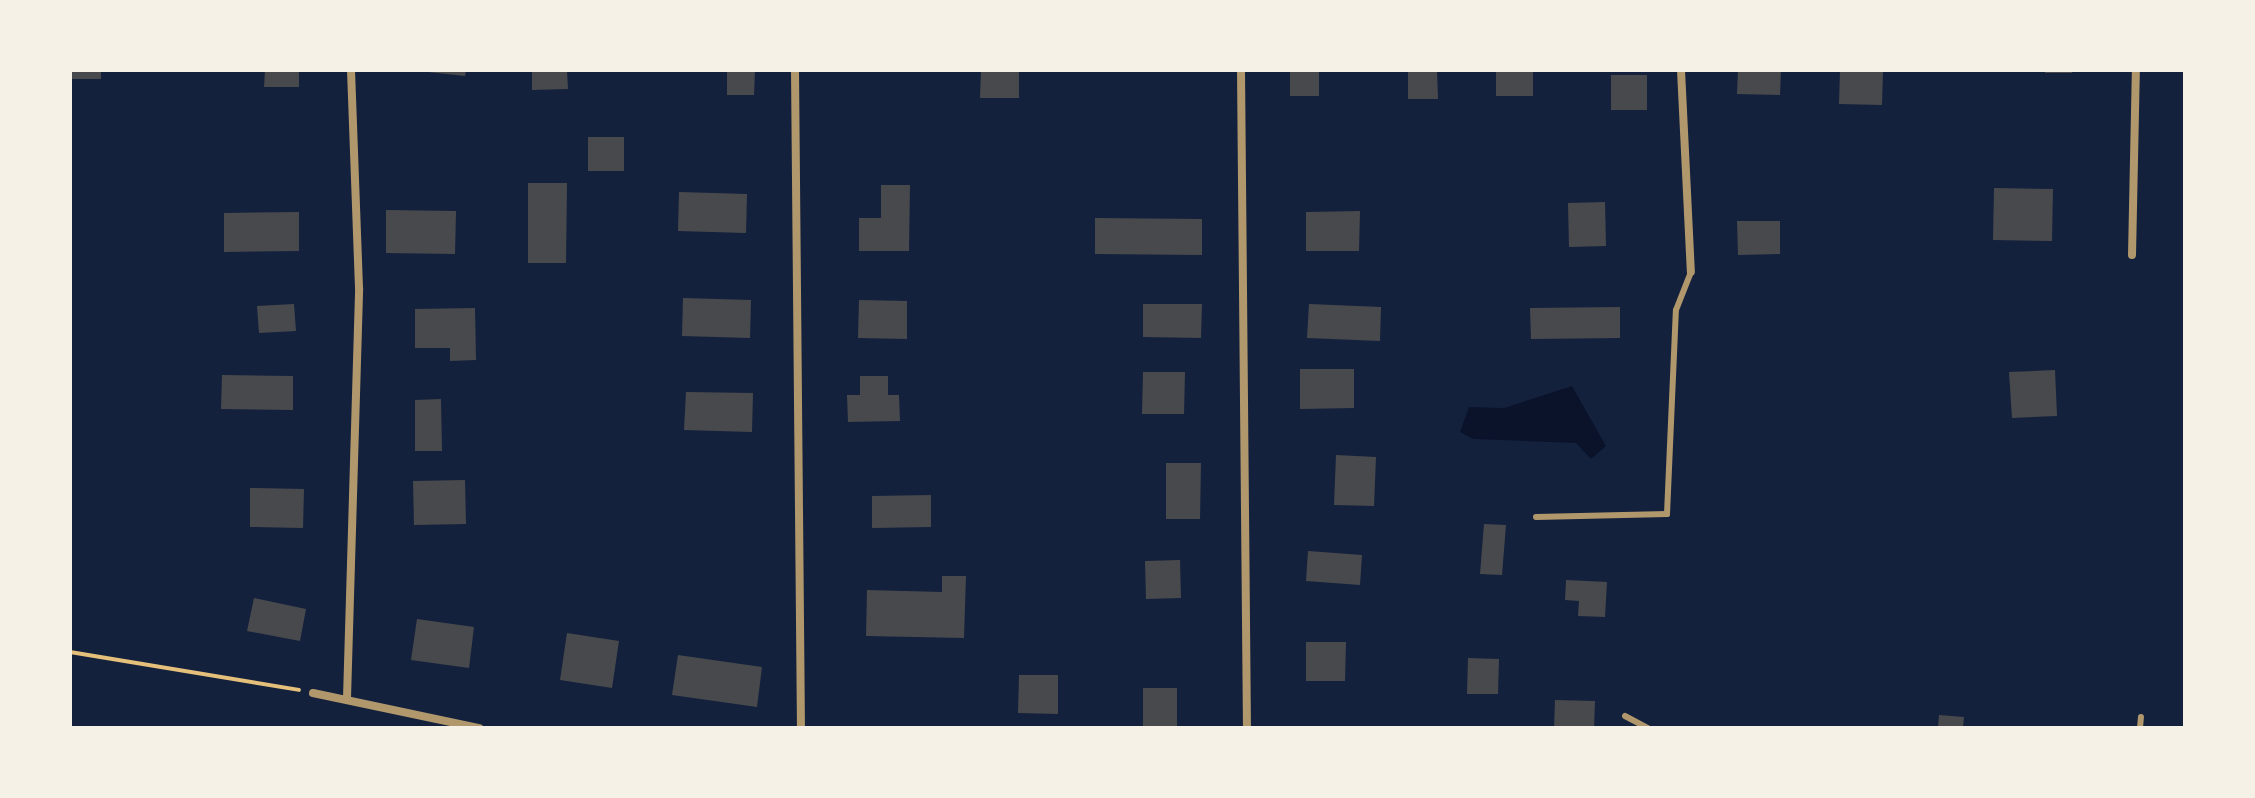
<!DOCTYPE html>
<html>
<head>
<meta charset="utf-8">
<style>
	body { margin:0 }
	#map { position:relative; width:2255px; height:798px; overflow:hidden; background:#14213d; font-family:Ubuntu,sans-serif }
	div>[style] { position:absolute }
	.water>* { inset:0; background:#0b132b }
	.building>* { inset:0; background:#48494c }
	.path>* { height:4px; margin:-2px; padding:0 2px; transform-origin:2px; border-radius:2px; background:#e5c07b }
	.service>* { height:6px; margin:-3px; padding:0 3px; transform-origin:3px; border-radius:3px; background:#b1986c }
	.minor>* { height:8px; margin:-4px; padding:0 4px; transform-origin:4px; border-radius:4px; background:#b1986c }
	span { translate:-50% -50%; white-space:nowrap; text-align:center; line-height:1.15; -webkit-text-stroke:8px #f6f1e7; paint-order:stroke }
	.frame { position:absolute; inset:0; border:72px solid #f6f1e7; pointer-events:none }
</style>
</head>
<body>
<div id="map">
	<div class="water">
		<i style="clip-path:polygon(1572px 386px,1606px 446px,1591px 459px,1576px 443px,1473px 439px,1460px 432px,1469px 407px,1504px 408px)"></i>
	</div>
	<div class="building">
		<i style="clip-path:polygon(70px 70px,101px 70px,101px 79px,70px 79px)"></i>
		<i style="clip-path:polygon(265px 70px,299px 70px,299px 87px,264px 87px)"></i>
		<i style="clip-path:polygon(409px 70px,466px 70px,465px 76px)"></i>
		<i style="clip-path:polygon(532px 70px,567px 70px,568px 89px,532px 90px)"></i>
		<i style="clip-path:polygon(727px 70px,755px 70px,754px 95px,727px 95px)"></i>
		<i style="clip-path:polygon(981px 70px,1019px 70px,1019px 98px,980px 98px)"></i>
		<i style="clip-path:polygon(1290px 70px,1319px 70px,1319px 96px,1290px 96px)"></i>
		<i style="clip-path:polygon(1408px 70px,1437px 70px,1438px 99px,1408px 99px)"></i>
		<i style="clip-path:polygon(1496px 70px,1533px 70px,1533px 96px,1496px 96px)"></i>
		<i style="clip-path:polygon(1738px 70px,1781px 70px,1780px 95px,1737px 94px)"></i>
		<i style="clip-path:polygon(1840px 70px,1883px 70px,1882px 105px,1839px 104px)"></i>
		<i style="clip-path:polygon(2045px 70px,2072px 70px,2072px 73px,2045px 73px)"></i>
		<i style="clip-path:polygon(1611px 75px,1647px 75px,1647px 110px,1611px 110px)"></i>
		<i style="clip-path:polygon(588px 137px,624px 137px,624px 171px,588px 171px)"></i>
		<i style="clip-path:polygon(528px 183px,567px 183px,566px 263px,528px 263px)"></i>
		<i style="clip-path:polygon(881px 185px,910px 185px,909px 251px,859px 251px,859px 218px,881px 218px)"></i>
		<i style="clip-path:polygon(1994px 188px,2053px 189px,2052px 241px,1993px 240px)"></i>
		<i style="clip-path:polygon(679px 192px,747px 194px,746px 233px,678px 231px)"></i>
		<i style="clip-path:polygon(1605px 202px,1606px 246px,1569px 247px,1568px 203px)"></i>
		<i style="clip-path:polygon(386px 210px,456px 211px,455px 254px,386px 253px)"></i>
		<i style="clip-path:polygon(1360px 211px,1359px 251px,1306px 251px,1306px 212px)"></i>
		<i style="clip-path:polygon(299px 212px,299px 251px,224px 252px,224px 213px)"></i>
		<i style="clip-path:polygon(1095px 218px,1202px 219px,1202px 255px,1095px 254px)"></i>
		<i style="clip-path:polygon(1737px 221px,1780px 221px,1780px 254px,1738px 255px)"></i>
		<i style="clip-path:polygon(683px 298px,751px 300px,750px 338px,682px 336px)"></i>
		<i style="clip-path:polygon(859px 300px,907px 301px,907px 339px,858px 338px)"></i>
		<i style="clip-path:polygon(294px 304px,296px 331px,259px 333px,257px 306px)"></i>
		<i style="clip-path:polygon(1143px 304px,1202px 304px,1201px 338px,1143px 337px)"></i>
		<i style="clip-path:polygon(1309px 304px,1381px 307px,1380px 341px,1307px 338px)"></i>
		<i style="clip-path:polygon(1620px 307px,1620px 338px,1531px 339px,1530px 308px)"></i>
		<i style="clip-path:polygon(475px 308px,476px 360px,450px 361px,450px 348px,415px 348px,415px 309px)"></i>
		<i style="clip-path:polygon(1300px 369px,1354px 369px,1354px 408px,1300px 409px)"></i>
		<i style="clip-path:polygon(2055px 370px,2057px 416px,2012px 418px,2009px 372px)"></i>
		<i style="clip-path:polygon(1143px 372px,1185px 372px,1184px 414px,1142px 414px)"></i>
		<i style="clip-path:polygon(222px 375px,293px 376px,293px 410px,221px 409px)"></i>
		<i style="clip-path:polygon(860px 376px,888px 376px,888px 395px,899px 395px,900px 421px,848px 422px,847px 395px,860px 395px)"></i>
		<i style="clip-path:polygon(686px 392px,753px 393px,752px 432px,684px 430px)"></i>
		<i style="clip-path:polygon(441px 399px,442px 451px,415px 451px,415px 400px)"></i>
		<i style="clip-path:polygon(1336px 455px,1376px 457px,1374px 506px,1334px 505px)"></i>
		<i style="clip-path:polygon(1166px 463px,1201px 463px,1200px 519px,1166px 519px)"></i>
		<i style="clip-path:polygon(465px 480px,466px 524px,414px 525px,413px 481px)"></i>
		<i style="clip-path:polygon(250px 488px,304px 489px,303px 528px,250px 527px)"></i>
		<i style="clip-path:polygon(931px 495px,931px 527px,872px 528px,872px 496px)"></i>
		<i style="clip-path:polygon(1484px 524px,1506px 525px,1502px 575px,1480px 574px)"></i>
		<i style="clip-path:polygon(1308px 551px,1362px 555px,1360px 585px,1306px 581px)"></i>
		<i style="clip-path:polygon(1180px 560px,1181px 598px,1146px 599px,1145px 561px)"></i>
		<i style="clip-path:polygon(942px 576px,966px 576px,964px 638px,866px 636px,867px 590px,942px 592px)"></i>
		<i style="clip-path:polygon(1566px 580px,1607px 582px,1605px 617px,1578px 616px,1579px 601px,1565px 600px)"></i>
		<i style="clip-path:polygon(254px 598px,306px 609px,300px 641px,247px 631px)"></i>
		<i style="clip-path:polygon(417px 619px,474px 627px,469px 668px,411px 660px)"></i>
		<i style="clip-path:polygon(567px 633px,619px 641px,612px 688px,560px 680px)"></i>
		<i style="clip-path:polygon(1306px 642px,1346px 642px,1345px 681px,1306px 681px)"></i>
		<i style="clip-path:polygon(678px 655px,762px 667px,757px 707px,672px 695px)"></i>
		<i style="clip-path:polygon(1468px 658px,1499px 659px,1498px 694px,1467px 694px)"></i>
		<i style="clip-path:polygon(1019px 675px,1058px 675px,1058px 714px,1018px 713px)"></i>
		<i style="clip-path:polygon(1143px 688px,1177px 688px,1177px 728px,1143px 728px)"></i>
		<i style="clip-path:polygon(1555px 700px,1595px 701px,1594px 728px,1554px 728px)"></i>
		<i style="clip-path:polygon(1939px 715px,1964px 717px,1963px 728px,1938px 728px)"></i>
	</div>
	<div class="path">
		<i style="left:70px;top:652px;width:232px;rotate:9.4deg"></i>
	</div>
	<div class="service">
		<i style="left:1536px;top:517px;width:131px;rotate:-1.3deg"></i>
		<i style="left:1667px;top:514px;width:204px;rotate:-87.5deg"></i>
		<i style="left:1676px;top:310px;width:41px;rotate:-68.5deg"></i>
		<i style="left:1625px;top:716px;width:26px;rotate:28deg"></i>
		<i style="left:2140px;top:728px;width:11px;rotate:-85deg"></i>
	</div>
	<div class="minor">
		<i style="left:795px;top:70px;width:658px;rotate:89.48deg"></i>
		<i style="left:1241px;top:70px;width:658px;rotate:89.48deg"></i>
		<i style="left:1681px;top:70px;width:202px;rotate:87.2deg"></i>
		<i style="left:2132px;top:255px;width:185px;rotate:-88.8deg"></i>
		<i style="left:313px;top:693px;width:170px;rotate:11.9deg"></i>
		<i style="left:347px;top:698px;width:410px;rotate:-88.3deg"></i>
		<i style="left:359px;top:288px;width:218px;rotate:-92.1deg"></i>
	</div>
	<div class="frame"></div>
</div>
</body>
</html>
